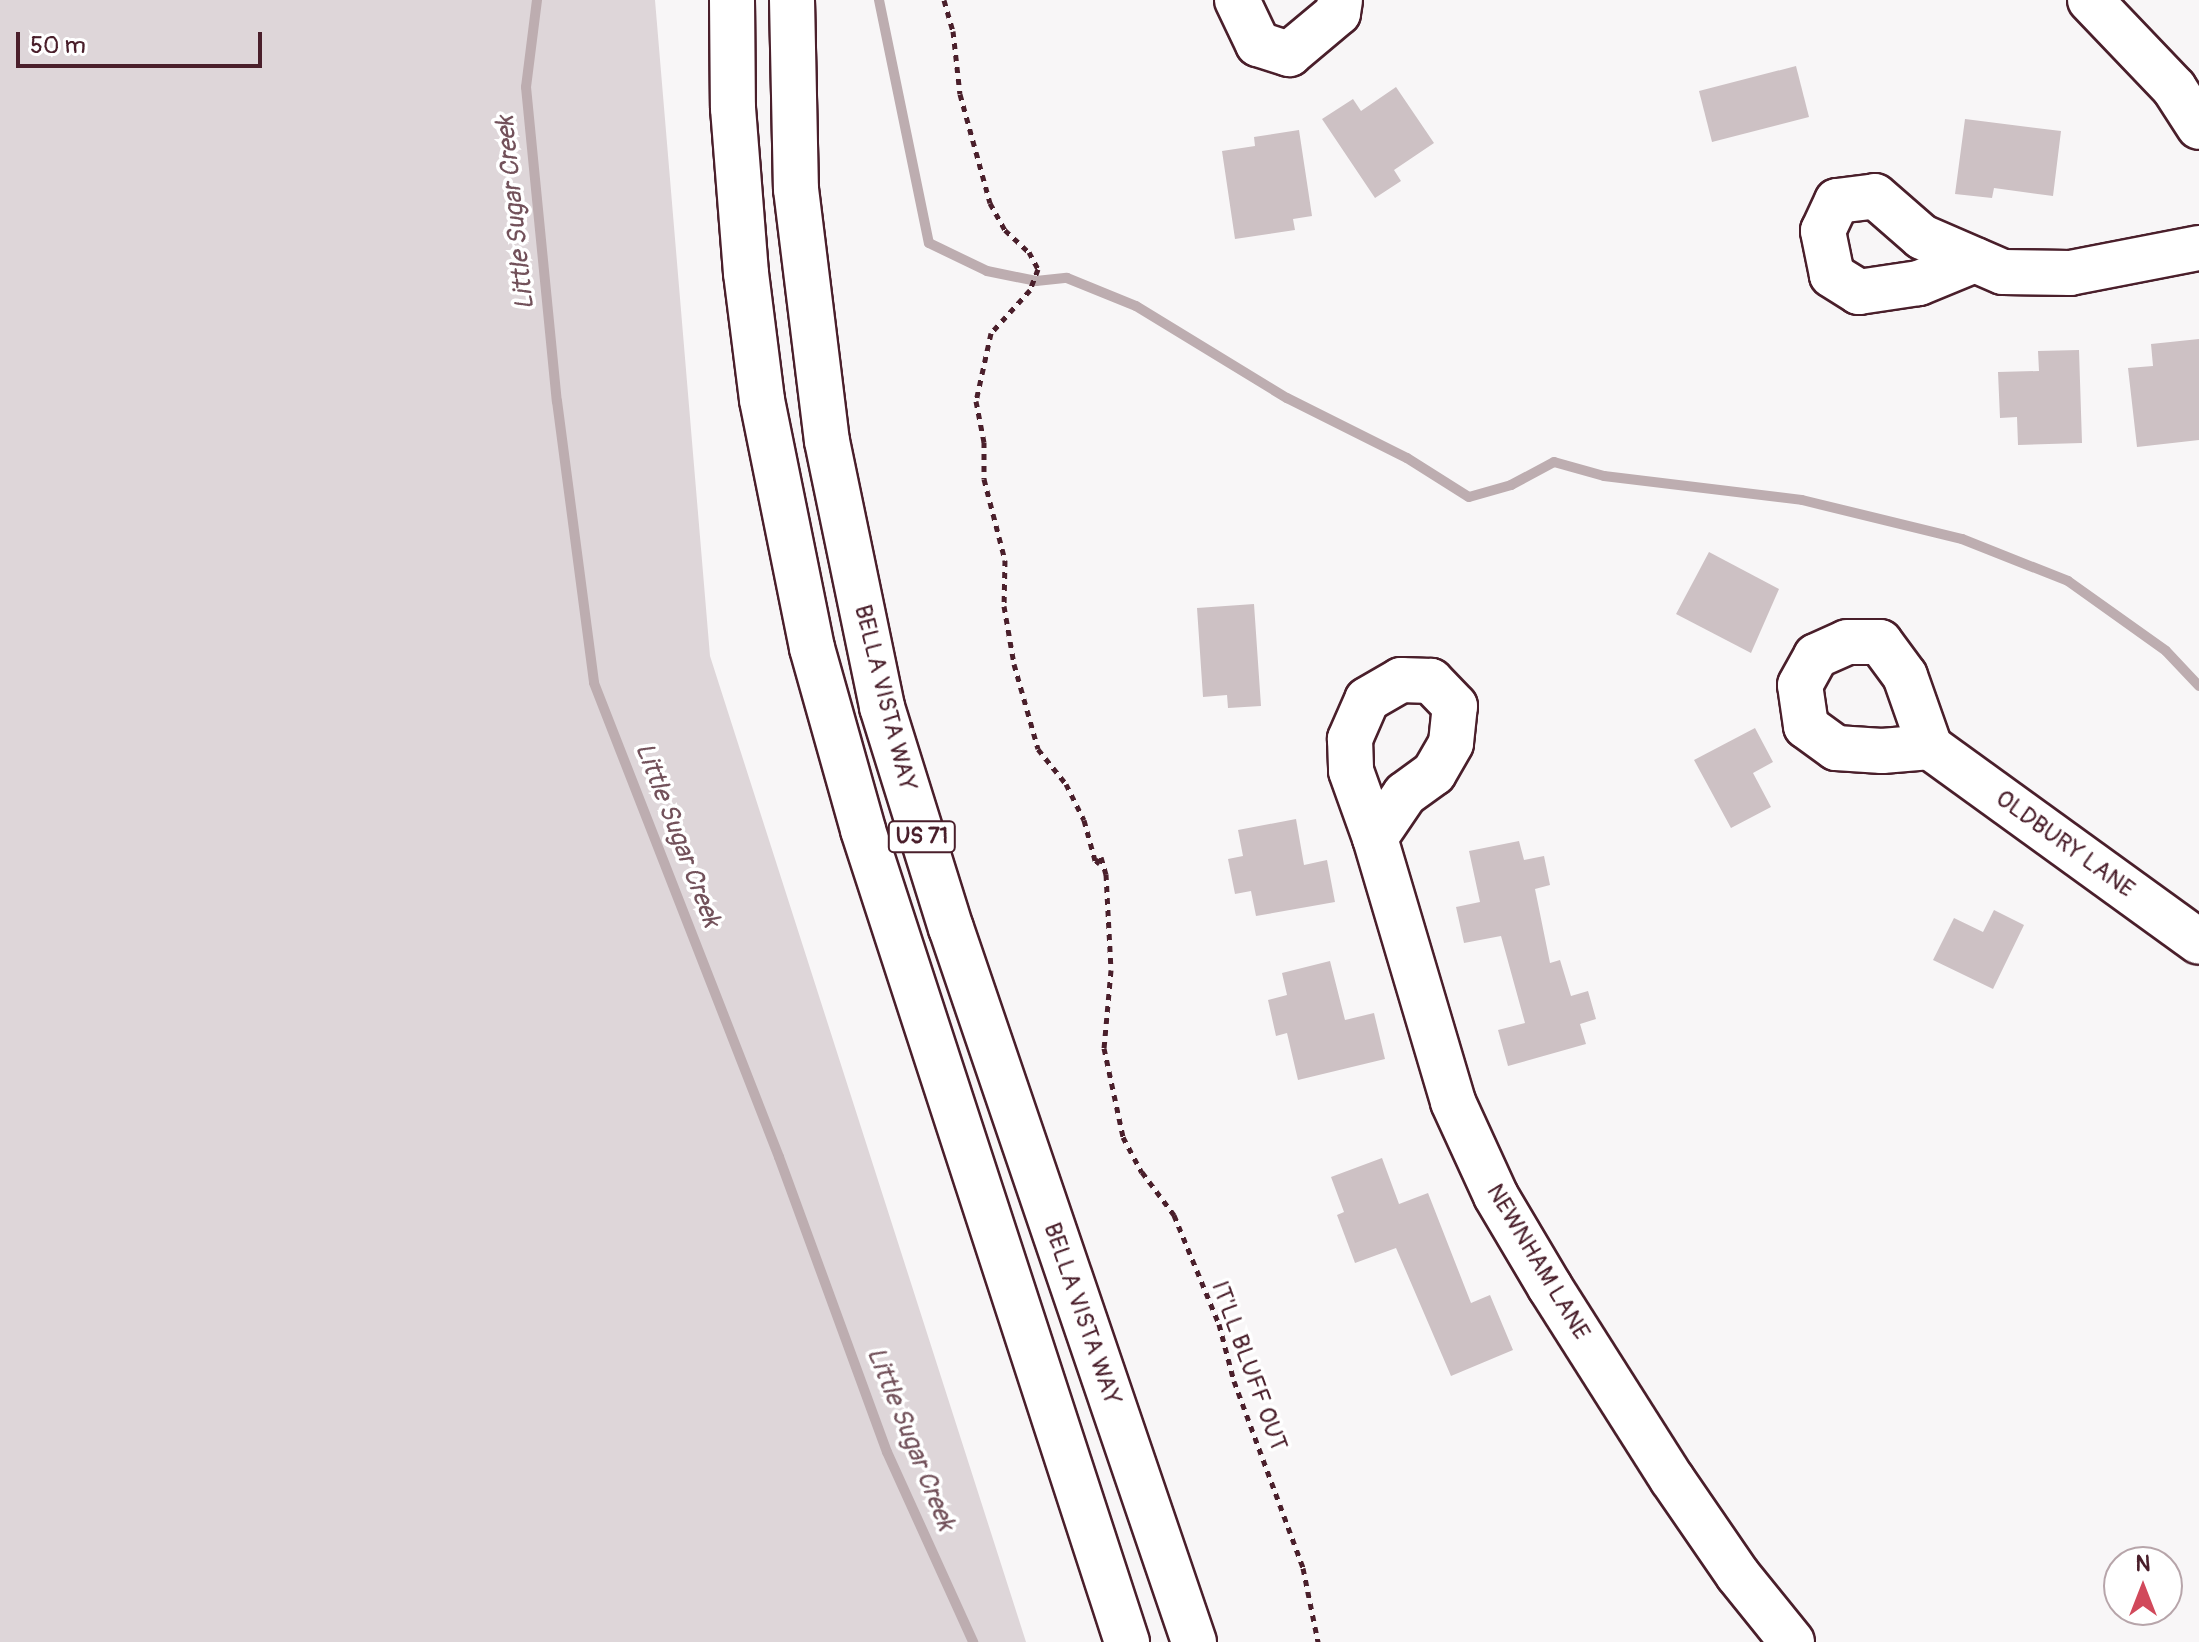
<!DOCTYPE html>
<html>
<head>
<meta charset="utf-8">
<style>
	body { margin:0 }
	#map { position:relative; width:2199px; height:1642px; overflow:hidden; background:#f8f6f7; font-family:Pangolin,sans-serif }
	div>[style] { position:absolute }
	.green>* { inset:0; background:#ded6d9 }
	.stream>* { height:10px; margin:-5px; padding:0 5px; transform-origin:5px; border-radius:5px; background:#bdadb0 }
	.building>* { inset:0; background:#cdc1c4 }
	.path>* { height:5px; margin-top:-2.5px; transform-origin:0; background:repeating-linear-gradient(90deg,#4a1f2b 0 6px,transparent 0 12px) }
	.roads { filter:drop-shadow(2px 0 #4a1f2b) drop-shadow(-2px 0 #4a1f2b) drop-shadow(0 2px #4a1f2b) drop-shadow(0 -2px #4a1f2b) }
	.minor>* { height:44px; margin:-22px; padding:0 22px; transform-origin:22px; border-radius:22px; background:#fff }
	.major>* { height:44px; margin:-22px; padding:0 22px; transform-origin:22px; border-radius:22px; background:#fff }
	span { translate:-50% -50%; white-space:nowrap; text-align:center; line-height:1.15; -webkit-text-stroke:7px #fff; paint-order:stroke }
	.shield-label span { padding:2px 6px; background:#fff; border:2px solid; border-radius:6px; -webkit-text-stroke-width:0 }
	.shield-label { font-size:22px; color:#4a1f2b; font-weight:700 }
	.street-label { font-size:24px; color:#4a1f2b }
	.water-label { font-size:26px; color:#72515a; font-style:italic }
	.north { position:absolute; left:2103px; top:1546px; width:80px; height:80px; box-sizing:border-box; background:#fff; border:2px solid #b7a5aa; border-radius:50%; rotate:0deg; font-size:22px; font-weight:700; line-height:32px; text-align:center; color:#4a1f2b }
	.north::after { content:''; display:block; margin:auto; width:28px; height:36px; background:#d1495b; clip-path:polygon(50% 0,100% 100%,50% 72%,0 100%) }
	.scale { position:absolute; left:16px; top:32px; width:246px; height:36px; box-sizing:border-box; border:4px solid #4a1f2b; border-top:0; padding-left:10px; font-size:24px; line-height:28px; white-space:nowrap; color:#4a1f2b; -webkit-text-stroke:6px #fff; paint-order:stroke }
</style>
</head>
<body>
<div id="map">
	<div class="green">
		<i style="clip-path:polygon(0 0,655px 0,710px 656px,1026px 1642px,0 1642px)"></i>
	</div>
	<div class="stream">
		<i style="left:537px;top:0;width:88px;rotate:97.2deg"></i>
		<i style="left:526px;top:87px;width:316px;rotate:84.4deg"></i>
		<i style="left:557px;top:401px;width:284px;rotate:82.5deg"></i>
		<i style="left:594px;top:683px;width:509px;rotate:68.68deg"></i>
		<i style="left:779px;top:1157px;width:314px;rotate:69.9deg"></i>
		<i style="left:887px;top:1452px;width:209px;rotate:65.6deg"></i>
		<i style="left:879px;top:0;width:248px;rotate:78.4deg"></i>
		<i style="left:929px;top:243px;width:64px;rotate:25.8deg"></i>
		<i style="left:987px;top:271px;width:50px;rotate:11.5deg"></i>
		<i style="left:1036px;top:281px;width:31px;rotate:-6deg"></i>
		<i style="left:1067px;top:278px;width:74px;rotate:22.1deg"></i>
		<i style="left:1136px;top:306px;width:177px;rotate:31.4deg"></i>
		<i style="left:1287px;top:398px;width:134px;rotate:26.6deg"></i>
		<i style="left:1407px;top:458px;width:73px;rotate:32.2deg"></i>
		<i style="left:1469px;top:497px;width:44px;rotate:-15.9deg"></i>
		<i style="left:1511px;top:485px;width:49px;rotate:-28.1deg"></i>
		<i style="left:1554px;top:462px;width:52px;rotate:15.6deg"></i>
		<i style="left:1604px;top:476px;width:199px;rotate:6.9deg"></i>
		<i style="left:1802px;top:500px;width:165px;rotate:13.7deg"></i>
		<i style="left:1962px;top:539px;width:114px;rotate:21.6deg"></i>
		<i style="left:2068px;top:581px;width:120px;rotate:35.5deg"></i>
		<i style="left:2166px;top:651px;width:48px;rotate:46.7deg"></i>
	</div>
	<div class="building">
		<i style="clip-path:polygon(1796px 66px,1809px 117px,1712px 142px,1699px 91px)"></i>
		<i style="clip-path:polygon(1396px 87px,1434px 143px,1394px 170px,1401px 181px,1375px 198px,1322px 119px,1353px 99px,1361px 111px)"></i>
		<i style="clip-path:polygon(1965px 119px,2061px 131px,2053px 196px,1994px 188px,1992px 198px,1955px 194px)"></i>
		<i style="clip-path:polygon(1299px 130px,1312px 216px,1293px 219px,1295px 230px,1235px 239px,1222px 151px,1255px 146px,1254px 137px)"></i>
		<i style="clip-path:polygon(2199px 339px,2199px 440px,2137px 447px,2128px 368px,2153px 366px,2151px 344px)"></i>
		<i style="clip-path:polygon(2079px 350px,2082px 443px,2018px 445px,2017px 417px,2000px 418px,1998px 372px,2039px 371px,2038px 351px)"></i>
		<i style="clip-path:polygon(1709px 552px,1779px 589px,1751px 653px,1676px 614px)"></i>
		<i style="clip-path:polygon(1254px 604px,1261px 706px,1228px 708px,1227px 695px,1203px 697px,1197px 608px)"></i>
		<i style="clip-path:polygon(1755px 728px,1773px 762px,1753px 773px,1771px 807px,1731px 828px,1694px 760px)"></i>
		<i style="clip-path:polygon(1296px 819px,1304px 865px,1327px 860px,1335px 902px,1256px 916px,1251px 891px,1235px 894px,1228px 859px,1243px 856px,1238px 830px)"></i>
		<i style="clip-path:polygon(1519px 841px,1524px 860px,1544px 856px,1550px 885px,1535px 889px,1550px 963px,1560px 960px,1571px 996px,1588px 991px,1596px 1019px,1580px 1024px,1586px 1044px,1508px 1066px,1498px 1030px,1525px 1023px,1501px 936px,1464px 943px,1456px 907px,1480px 902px,1469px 851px)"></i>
		<i style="clip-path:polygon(1994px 910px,2024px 925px,1993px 989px,1933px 960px,1954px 918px,1983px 932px)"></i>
		<i style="clip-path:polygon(1330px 961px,1345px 1020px,1374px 1013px,1385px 1059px,1298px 1080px,1287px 1033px,1276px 1036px,1268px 1000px,1287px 995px,1282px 973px)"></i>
		<i style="clip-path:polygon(1382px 1158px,1399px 1204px,1428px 1193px,1471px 1303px,1490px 1295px,1513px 1350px,1451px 1376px,1396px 1248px,1355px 1263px,1337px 1215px,1344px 1212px,1331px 1177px)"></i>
	</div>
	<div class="path">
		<i style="left:944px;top:0;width:32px;rotate:74deg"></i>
		<i style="left:953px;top:31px;width:63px;rotate:83.7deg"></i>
		<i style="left:960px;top:94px;width:113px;rotate:74.6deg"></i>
		<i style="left:990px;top:203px;width:31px;rotate:61deg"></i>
		<i style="left:1005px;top:230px;width:33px;rotate:43deg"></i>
		<i style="left:1029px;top:252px;width:19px;rotate:62deg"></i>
		<i style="left:1038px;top:269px;width:22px;rotate:111deg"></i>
		<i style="left:1030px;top:290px;width:58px;rotate:132.2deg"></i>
		<i style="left:991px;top:333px;width:70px;rotate:102.4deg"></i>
		<i style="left:976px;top:401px;width:42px;rotate:79deg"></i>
		<i style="left:984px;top:442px;width:37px;rotate:90deg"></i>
		<i style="left:984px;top:479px;width:84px;rotate:75.5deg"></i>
		<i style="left:1005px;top:560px;width:46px;rotate:91.2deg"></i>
		<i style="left:1004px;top:606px;width:59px;rotate:80.2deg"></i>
		<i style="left:1014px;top:664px;width:88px;rotate:74.2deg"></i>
		<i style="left:1038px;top:749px;width:45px;rotate:51.3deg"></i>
		<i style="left:1066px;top:784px;width:40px;rotate:63.4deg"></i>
		<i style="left:1084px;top:820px;width:46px;rotate:74.7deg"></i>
		<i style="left:1096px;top:864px;width:9px;rotate:-54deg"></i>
		<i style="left:1101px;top:857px;width:18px;rotate:74deg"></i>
		<i style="left:1106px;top:874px;width:96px;rotate:87deg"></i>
		<i style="left:1111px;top:970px;width:78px;rotate:95.1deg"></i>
		<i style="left:1104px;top:1048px;width:91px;rotate:77.9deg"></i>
		<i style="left:1123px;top:1137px;width:40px;rotate:62deg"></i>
		<i style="left:1142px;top:1172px;width:54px;rotate:53.3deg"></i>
		<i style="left:1174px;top:1215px;width:118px;rotate:67.6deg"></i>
		<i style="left:1219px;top:1324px;width:59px;rotate:75.3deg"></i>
		<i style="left:1234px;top:1381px;width:199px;rotate:69.7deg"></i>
		<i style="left:1303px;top:1568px;width:76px;rotate:78.5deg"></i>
	</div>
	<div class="roads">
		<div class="minor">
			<i style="left:1237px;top:0;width:49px;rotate:64.5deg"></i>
			<i style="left:1258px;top:44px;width:33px;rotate:18deg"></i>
			<i style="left:1289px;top:54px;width:64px;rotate:-39.9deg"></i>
			<i style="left:1338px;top:13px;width:13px;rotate:-81deg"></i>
			<i style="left:2090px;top:0;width:122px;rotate:46.3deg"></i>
			<i style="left:2174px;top:88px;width:46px;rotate:57.3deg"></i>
			<i style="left:1975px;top:260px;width:61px;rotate:157.7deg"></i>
			<i style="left:1919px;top:283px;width:61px;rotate:171.5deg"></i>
			<i style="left:1859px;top:292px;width:32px;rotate:-148deg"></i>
			<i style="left:1832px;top:275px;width:45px;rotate:-101.6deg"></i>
			<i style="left:1823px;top:231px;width:33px;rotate:-65deg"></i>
			<i style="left:1837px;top:201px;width:38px;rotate:-7deg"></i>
			<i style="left:1875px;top:196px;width:62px;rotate:41.1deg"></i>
			<i style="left:1922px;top:237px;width:88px;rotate:23.4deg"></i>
			<i style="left:2003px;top:272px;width:67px;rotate:0.9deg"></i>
			<i style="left:2070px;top:273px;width:131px;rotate:-11deg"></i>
			<i style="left:1930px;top:747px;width:48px;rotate:175.2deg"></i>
			<i style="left:1882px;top:751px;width:46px;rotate:-176.3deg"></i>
			<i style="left:1836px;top:748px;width:37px;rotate:-144deg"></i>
			<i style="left:1806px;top:726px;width:41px;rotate:-98.3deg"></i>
			<i style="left:1800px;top:685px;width:33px;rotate:-61deg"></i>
			<i style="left:1816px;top:656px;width:34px;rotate:-24deg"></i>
			<i style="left:1847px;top:642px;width:33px"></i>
			<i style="left:1880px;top:642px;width:42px;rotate:53.7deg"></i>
			<i style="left:1905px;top:676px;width:75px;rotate:70.6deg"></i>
			<i style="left:1930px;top:747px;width:332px;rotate:35.9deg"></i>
			<i style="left:1375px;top:838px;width:53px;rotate:-55.7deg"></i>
			<i style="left:1405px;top:794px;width:36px;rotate:-36deg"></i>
			<i style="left:1434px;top:773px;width:34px;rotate:-60deg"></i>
			<i style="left:1451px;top:743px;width:37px;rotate:-84deg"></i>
			<i style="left:1455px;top:706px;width:35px;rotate:-134deg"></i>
			<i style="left:1431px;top:681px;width:30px;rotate:-178deg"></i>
			<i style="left:1401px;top:680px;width:39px;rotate:150deg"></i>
			<i style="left:1367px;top:700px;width:43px;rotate:113.6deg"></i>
			<i style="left:1350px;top:739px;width:32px;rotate:88deg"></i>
			<i style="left:1351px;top:771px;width:71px;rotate:70.3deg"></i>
			<i style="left:1375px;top:838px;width:275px;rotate:73.5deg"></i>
			<i style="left:1453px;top:1102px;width:103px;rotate:65.4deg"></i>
			<i style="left:1496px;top:1196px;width:106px;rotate:59.3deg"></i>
			<i style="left:1550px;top:1287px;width:227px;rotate:57.6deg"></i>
			<i style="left:1672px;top:1479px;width:116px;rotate:55.5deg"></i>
			<i style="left:1738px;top:1575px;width:86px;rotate:51.1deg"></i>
		</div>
		<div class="major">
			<i style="left:732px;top:0;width:108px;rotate:89.5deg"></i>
			<i style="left:733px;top:108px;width:166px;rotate:85.5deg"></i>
			<i style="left:746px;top:273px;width:128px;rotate:82.8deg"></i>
			<i style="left:762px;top:400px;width:253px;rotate:78.6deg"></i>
			<i style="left:812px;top:648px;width:189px;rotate:74.3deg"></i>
			<i style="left:863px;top:830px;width:854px;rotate:71.99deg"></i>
			<i style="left:792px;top:0;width:189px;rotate:88.8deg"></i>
			<i style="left:796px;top:189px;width:254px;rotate:83deg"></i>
			<i style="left:827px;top:441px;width:272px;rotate:78.3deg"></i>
			<i style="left:882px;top:707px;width:232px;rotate:72.7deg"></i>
			<i style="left:951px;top:928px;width:754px;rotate:71.2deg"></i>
		</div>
	</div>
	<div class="shield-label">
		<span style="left:922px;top:837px">US 71</span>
	</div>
	<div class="street-label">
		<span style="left:885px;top:698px;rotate:76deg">BELLA VISTA WAY</span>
		<span style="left:2065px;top:844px;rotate:36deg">OLDBURY LANE</span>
		<span style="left:1538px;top:1262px;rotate:59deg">NEWNHAM LANE</span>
		<span style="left:1082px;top:1314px;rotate:71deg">BELLA VISTA WAY</span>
		<span style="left:1249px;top:1366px;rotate:70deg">IT'LL BLUFF OUT</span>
	</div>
	<div class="water-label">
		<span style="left:516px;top:213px;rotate:-96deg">Little Sugar Creek</span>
		<span style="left:677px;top:835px;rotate:69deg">Little Sugar Creek</span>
		<span style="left:910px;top:1439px;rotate:68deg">Little Sugar Creek</span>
	</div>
	<div class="north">N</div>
	<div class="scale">50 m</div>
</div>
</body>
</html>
